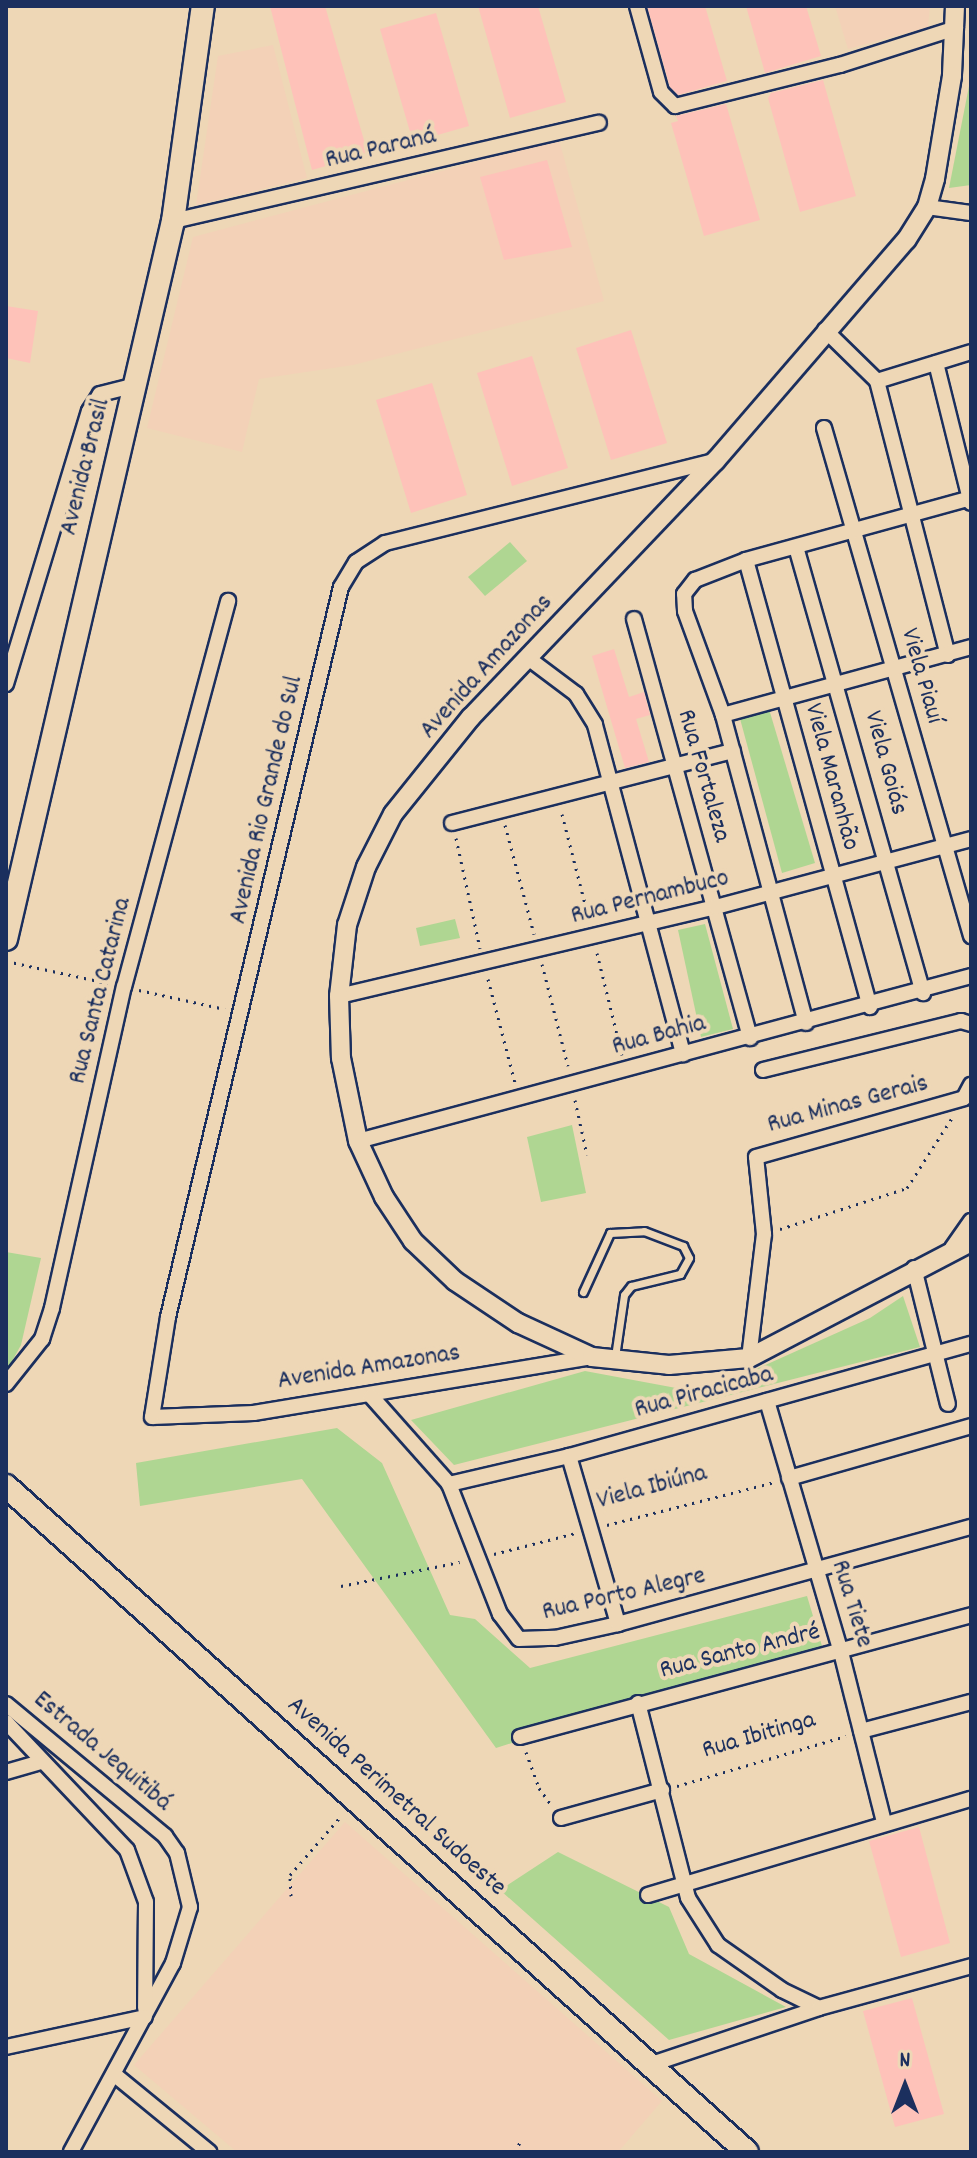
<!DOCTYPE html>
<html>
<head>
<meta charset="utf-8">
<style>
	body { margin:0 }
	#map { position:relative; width:977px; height:2158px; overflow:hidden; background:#eed7b6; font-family:Dekko,sans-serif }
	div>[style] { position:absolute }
	.built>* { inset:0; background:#f3d1b7 }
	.green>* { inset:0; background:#afd692 }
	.building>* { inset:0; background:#fec2b9 }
	.path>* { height:3px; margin-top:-1.5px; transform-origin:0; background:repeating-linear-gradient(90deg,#1b2f5e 0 2px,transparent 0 8px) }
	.roads { filter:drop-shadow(2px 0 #1b2f5e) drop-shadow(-2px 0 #1b2f5e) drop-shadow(0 2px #1b2f5e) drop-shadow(0 -2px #1b2f5e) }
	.service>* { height:7px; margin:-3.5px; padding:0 3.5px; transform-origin:3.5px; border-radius:3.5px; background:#eed7b6 }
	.minor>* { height:14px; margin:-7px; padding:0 7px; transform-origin:7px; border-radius:7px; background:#eed7b6 }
	.tertiary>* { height:18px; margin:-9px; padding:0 9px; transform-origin:9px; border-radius:9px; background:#eed7b6 }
	.secondary>* { height:22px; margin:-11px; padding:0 11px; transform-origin:11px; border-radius:11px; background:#eed7b6 }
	span { translate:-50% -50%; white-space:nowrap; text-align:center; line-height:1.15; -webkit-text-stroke:8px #eed7b6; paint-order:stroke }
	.street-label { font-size:26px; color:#1b2f5e }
	.frame { position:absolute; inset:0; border:8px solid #1b2f5e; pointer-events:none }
	.north { position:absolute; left:865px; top:2046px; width:80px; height:80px; -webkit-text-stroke:6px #eed7b6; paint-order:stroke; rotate:0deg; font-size:22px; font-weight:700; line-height:32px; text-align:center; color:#1b2f5e }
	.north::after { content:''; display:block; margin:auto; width:28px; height:36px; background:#1b2f5e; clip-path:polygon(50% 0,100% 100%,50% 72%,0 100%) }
</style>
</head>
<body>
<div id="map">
	<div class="built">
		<i style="clip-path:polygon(835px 6px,930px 6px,928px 27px,848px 49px)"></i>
		<i style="clip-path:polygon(273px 45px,307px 178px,196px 205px,218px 56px)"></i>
		<i style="clip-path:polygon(559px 140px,604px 301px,353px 365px,259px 379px,242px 452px,147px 428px,193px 237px)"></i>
		<i style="clip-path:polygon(345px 1822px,662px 2101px,618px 2152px,237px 2152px,134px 2065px)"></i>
	</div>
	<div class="green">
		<i style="clip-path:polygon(971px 76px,971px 185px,949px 188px)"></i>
		<i style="clip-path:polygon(510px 542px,527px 561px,485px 596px,468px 577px)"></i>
		<i style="clip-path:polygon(769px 709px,815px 863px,782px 873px,739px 715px)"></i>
		<i style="clip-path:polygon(455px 919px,460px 938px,420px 946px,416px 928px)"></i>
		<i style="clip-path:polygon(705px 924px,733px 1029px,701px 1037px,678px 930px)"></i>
		<i style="clip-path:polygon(572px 1125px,586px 1193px,541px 1202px,527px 1137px)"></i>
		<i style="clip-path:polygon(6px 1252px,41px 1258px,21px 1345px,6px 1372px)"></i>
		<i style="clip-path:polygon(903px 1296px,920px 1347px,454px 1465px,411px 1420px,585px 1371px,703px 1393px,870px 1318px)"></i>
		<i style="clip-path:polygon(337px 1428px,382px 1463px,450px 1615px,475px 1619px,530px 1668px,807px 1596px,822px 1646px,496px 1748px,302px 1479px,140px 1506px,136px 1463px)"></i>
		<i style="clip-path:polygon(558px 1852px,669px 1907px,689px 1954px,786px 2007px,669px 2040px,500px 1890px)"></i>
	</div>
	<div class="building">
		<i style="clip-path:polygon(270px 6px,325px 6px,368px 154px,312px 170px)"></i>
		<i style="clip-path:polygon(478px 6px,538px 6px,566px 102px,510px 118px)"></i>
		<i style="clip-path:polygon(647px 6px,705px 6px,727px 81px,678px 95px,670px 87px)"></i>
		<i style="clip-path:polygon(746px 6px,806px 6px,821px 56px,765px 73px)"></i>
		<i style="clip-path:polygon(436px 13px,469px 126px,413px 142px,380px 29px)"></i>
		<i style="clip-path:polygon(823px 80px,856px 196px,800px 212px,768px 98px,771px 93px)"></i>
		<i style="clip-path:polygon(726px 104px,760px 220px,704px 236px,671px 123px,678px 121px,676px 116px)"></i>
		<i style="clip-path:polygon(547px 160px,572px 247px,504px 260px,480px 177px)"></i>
		<i style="clip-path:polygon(6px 306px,38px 311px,30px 363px,6px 358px)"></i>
		<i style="clip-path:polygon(631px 330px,667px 443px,611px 460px,576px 348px)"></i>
		<i style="clip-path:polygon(532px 356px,568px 468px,512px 486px,477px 373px)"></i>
		<i style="clip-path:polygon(432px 383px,467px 495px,411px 513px,376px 400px)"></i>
		<i style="clip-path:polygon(614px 649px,629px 697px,644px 692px,650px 715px,636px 719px,649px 762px,625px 768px,592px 656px)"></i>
		<i style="clip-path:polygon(919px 1827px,950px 1943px,901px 1957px,869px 1841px)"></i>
		<i style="clip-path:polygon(912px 1998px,944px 2114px,895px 2127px,863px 2011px)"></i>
	</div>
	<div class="path">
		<i style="left:562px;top:814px;width:108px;rotate:75.6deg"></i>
		<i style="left:505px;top:825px;width:113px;rotate:75.1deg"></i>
		<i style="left:456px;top:838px;width:113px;rotate:77.7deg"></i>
		<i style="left:597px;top:953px;width:105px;rotate:76.2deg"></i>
		<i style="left:6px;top:961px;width:104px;rotate:12.2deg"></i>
		<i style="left:542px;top:964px;width:105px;rotate:75.7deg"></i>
		<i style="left:488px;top:979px;width:107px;rotate:75.4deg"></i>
		<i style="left:139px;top:990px;width:88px;rotate:12.5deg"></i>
		<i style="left:575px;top:1100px;width:56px;rotate:77.7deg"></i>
		<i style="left:780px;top:1229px;width:133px;rotate:-17.9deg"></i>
		<i style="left:907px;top:1188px;width:83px;rotate:-57.3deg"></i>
		<i style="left:607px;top:1525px;width:172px;rotate:-14.4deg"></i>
		<i style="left:494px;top:1554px;width:85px;rotate:-14.4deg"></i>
		<i style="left:341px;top:1586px;width:121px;rotate:-11.4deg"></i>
		<i style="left:526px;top:1752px;width:38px;rotate:70deg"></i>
		<i style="left:539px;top:1788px;width:22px;rotate:54deg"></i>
		<i style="left:677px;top:1786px;width:176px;rotate:-16.5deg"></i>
		<i style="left:291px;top:1896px;width:21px;rotate:-93deg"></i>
		<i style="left:290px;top:1875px;width:79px;rotate:-49.1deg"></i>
		<i style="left:515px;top:2152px;width:13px;rotate:-63deg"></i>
	</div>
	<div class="roads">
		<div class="service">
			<i style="left:583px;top:1292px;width:65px;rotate:-65.4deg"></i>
			<i style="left:610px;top:1233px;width:34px;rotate:-3deg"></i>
			<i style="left:644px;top:1231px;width:42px;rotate:21deg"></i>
			<i style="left:683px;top:1246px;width:13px;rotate:63deg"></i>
			<i style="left:689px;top:1258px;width:18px;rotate:119deg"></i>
			<i style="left:680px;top:1274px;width:50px;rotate:166.2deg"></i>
			<i style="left:631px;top:1286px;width:11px;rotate:128deg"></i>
			<i style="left:624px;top:1295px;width:63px;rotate:98.3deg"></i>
		</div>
		<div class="minor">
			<i style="left:637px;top:6px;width:89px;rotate:74.4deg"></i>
			<i style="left:661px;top:92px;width:20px;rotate:45deg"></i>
			<i style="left:675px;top:106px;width:170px;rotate:-14deg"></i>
			<i style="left:840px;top:65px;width:122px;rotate:-17.7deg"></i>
			<i style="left:927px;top:207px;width:44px;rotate:7.8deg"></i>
			<i style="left:173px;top:221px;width:437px;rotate:-13deg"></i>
			<i style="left:825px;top:330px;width:73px;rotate:44.4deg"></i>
			<i style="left:877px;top:381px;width:98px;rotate:-17.1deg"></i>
			<i style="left:936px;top:363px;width:144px;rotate:76deg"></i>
			<i style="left:877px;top:381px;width:283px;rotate:75.5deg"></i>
			<i style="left:824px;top:428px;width:529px;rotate:73.86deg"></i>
			<i style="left:796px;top:547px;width:464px;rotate:74.1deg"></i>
			<i style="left:746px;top:560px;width:464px;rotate:74.5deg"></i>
			<i style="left:634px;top:619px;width:435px;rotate:74.5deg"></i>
			<i style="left:528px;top:658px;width:60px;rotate:36.9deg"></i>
			<i style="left:576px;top:694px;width:36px;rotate:58deg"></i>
			<i style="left:595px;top:725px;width:341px;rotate:75deg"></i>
			<i style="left:6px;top:684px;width:285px;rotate:-73.1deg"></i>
			<i style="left:89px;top:411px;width:20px;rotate:-57deg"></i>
			<i style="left:100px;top:394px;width:36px;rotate:-14deg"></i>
			<i style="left:723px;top:715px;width:257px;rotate:-15.3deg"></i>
			<i style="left:452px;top:823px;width:290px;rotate:-14.4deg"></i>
			<i style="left:339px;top:996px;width:387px;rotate:-13.3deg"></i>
			<i style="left:716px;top:907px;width:264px;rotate:-14.9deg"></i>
			<i style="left:806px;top:1023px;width:319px;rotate:-105.1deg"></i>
			<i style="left:723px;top:715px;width:111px;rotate:-110.1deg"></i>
			<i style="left:685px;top:611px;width:17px;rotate:-93deg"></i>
			<i style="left:684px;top:594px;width:18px;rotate:-52deg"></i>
			<i style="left:695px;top:580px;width:55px;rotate:-21.4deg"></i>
			<i style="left:746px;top:560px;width:233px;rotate:-15.4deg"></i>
			<i style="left:763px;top:1070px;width:204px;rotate:-13.9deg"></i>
			<i style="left:961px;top:1021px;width:10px;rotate:17deg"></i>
			<i style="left:358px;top:1141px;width:635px;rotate:-15.07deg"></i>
			<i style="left:952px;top:1248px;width:33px;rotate:-55deg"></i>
			<i style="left:914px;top:1268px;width:140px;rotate:76deg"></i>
			<i style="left:592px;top:1357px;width:343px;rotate:170.6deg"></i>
			<i style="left:254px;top:1413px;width:102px;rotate:177.8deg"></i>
			<i style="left:152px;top:1417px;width:101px;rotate:-80.9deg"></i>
			<i style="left:168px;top:1317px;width:750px;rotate:-76.67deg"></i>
			<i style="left:341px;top:587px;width:29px;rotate:-59deg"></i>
			<i style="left:356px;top:562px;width:35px;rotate:-33deg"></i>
			<i style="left:385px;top:543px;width:339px;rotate:-14deg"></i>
			<i style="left:749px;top:1358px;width:125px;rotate:-83.1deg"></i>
			<i style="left:764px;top:1234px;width:77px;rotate:-95.9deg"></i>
			<i style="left:756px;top:1157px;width:216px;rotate:-15.8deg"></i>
			<i style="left:964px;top:1098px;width:15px;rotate:-62deg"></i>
			<i style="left:6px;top:1384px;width:58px;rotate:-51.3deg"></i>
			<i style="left:42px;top:1339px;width:33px;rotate:-72deg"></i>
			<i style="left:52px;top:1308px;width:329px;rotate:-77.4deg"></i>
			<i style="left:124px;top:987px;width:400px;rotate:-74.9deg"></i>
			<i style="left:371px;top:1396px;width:118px;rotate:48.4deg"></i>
			<i style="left:449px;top:1484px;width:140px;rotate:68.6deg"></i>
			<i style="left:500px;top:1614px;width:31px;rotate:53deg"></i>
			<i style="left:519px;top:1639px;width:36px;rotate:-2deg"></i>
			<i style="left:555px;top:1638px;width:65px;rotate:-12.5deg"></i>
			<i style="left:618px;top:1624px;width:366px;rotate:-15.4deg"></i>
			<i style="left:767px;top:1401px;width:262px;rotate:73.6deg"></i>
			<i style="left:841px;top:1652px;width:175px;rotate:75.8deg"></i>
			<i style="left:569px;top:1456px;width:175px;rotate:73.7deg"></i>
			<i style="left:789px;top:1478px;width:189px;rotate:-15.9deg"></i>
			<i style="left:449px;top:1484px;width:123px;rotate:-13.1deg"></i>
			<i style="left:569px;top:1456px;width:417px;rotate:-15.6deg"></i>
			<i style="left:638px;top:1703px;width:201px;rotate:75.6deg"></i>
			<i style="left:688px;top:1898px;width:56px;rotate:57.4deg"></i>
			<i style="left:718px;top:1945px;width:78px;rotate:35.1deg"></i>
			<i style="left:782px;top:1990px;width:41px;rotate:25.9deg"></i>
			<i style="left:6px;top:1704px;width:207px;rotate:39.7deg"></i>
			<i style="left:165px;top:1836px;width:21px;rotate:55deg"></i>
			<i style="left:177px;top:1853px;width:56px;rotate:76.5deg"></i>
			<i style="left:190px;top:1907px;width:59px;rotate:106.9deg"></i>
			<i style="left:173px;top:1963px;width:215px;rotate:118.4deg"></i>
			<i style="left:6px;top:1722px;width:176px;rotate:46.6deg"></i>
			<i style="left:127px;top:1850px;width:55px;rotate:69.9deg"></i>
			<i style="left:146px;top:1902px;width:106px;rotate:90.5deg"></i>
			<i style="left:861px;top:1731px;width:114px;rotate:-14.8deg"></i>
			<i style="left:520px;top:1737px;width:467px;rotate:-15.1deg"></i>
			<i style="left:6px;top:1772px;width:37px;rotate:-16deg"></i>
			<i style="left:561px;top:1818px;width:105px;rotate:-15.5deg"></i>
			<i style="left:648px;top:1895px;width:337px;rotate:-16.6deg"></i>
			<i style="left:6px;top:2047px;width:142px;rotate:-12.2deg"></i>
			<i style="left:649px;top:2065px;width:179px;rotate:-18.5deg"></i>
			<i style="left:819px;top:2008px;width:158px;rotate:-15.4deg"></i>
			<i style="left:115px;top:2075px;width:122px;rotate:39.3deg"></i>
		</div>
		<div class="tertiary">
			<i style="left:955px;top:6px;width:70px;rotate:92.5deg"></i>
			<i style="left:952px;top:76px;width:104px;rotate:99.4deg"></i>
			<i style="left:935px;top:179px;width:29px;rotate:106deg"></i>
			<i style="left:927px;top:207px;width:39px;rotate:122deg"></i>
			<i style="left:906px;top:240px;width:292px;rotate:130.8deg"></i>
			<i style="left:715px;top:461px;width:354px;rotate:133.6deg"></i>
			<i style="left:471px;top:717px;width:124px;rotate:128.8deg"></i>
			<i style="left:393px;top:814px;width:59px;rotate:117deg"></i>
			<i style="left:366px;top:867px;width:61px;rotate:108.1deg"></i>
			<i style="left:347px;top:925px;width:71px;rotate:96.4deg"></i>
			<i style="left:339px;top:996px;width:62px;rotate:88.2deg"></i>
			<i style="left:341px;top:1058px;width:85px;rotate:78.4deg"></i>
			<i style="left:358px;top:1141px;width:62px;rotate:65.1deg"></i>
			<i style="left:384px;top:1197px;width:53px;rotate:56.6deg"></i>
			<i style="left:413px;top:1241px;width:58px;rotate:43.6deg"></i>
			<i style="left:455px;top:1281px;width:76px;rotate:33.7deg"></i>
			<i style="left:518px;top:1323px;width:81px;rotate:24.7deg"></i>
			<i style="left:592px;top:1357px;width:77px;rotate:5.9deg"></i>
			<i style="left:669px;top:1365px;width:80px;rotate:-5deg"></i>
			<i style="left:749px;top:1358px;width:250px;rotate:-27.6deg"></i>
		</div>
		<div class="secondary">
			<i style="left:6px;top:939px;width:737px;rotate:-76.91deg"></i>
			<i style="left:173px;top:221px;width:217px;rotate:-82.1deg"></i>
			<i style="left:6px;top:1486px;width:996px;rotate:41.95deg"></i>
		</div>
	</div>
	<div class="street-label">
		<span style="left:381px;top:149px;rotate:-13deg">Rua Paraná</span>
		<span style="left:86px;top:467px;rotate:-76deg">Avenida Brasil</span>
		<span style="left:487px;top:667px;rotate:-48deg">Avenida Amazonas</span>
		<span style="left:921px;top:676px;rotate:74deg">Viela Piauí</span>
		<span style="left:885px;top:763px;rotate:75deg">Viela Goiás</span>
		<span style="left:703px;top:776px;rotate:74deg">Rua Fortaleza</span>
		<span style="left:831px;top:777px;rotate:75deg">Viela Maranhão</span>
		<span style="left:267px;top:800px;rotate:-77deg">Avenida Rio Grande do Sul</span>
		<span style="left:650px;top:898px;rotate:-14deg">Rua Pernambuco</span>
		<span style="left:101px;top:991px;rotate:-76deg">Rua Santa Catarina</span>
		<span style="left:659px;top:1036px;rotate:-15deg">Rua Bahia</span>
		<span style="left:848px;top:1105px;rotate:-15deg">Rua Minas Gerais</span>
		<span style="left:369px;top:1368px;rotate:-9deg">Avenida Amazonas</span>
		<span style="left:704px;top:1393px;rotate:-15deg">Rua Piracicaba</span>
		<span style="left:652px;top:1488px;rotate:-15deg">Viela Ibiúna</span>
		<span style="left:624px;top:1595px;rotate:-13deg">Rua Porto Alegre</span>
		<span style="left:851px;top:1604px;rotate:73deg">Rua Tiete</span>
		<span style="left:740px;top:1652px;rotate:-14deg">Rua Santo André</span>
		<span style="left:759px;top:1736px;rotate:-16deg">Rua Ibitinga</span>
		<span style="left:102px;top:1752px;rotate:40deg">Estrada Jequitibá</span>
		<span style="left:396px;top:1797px;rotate:42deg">Avenida Perimetral Sudoeste</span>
	</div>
	<div class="frame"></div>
	<div class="north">N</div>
</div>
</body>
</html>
